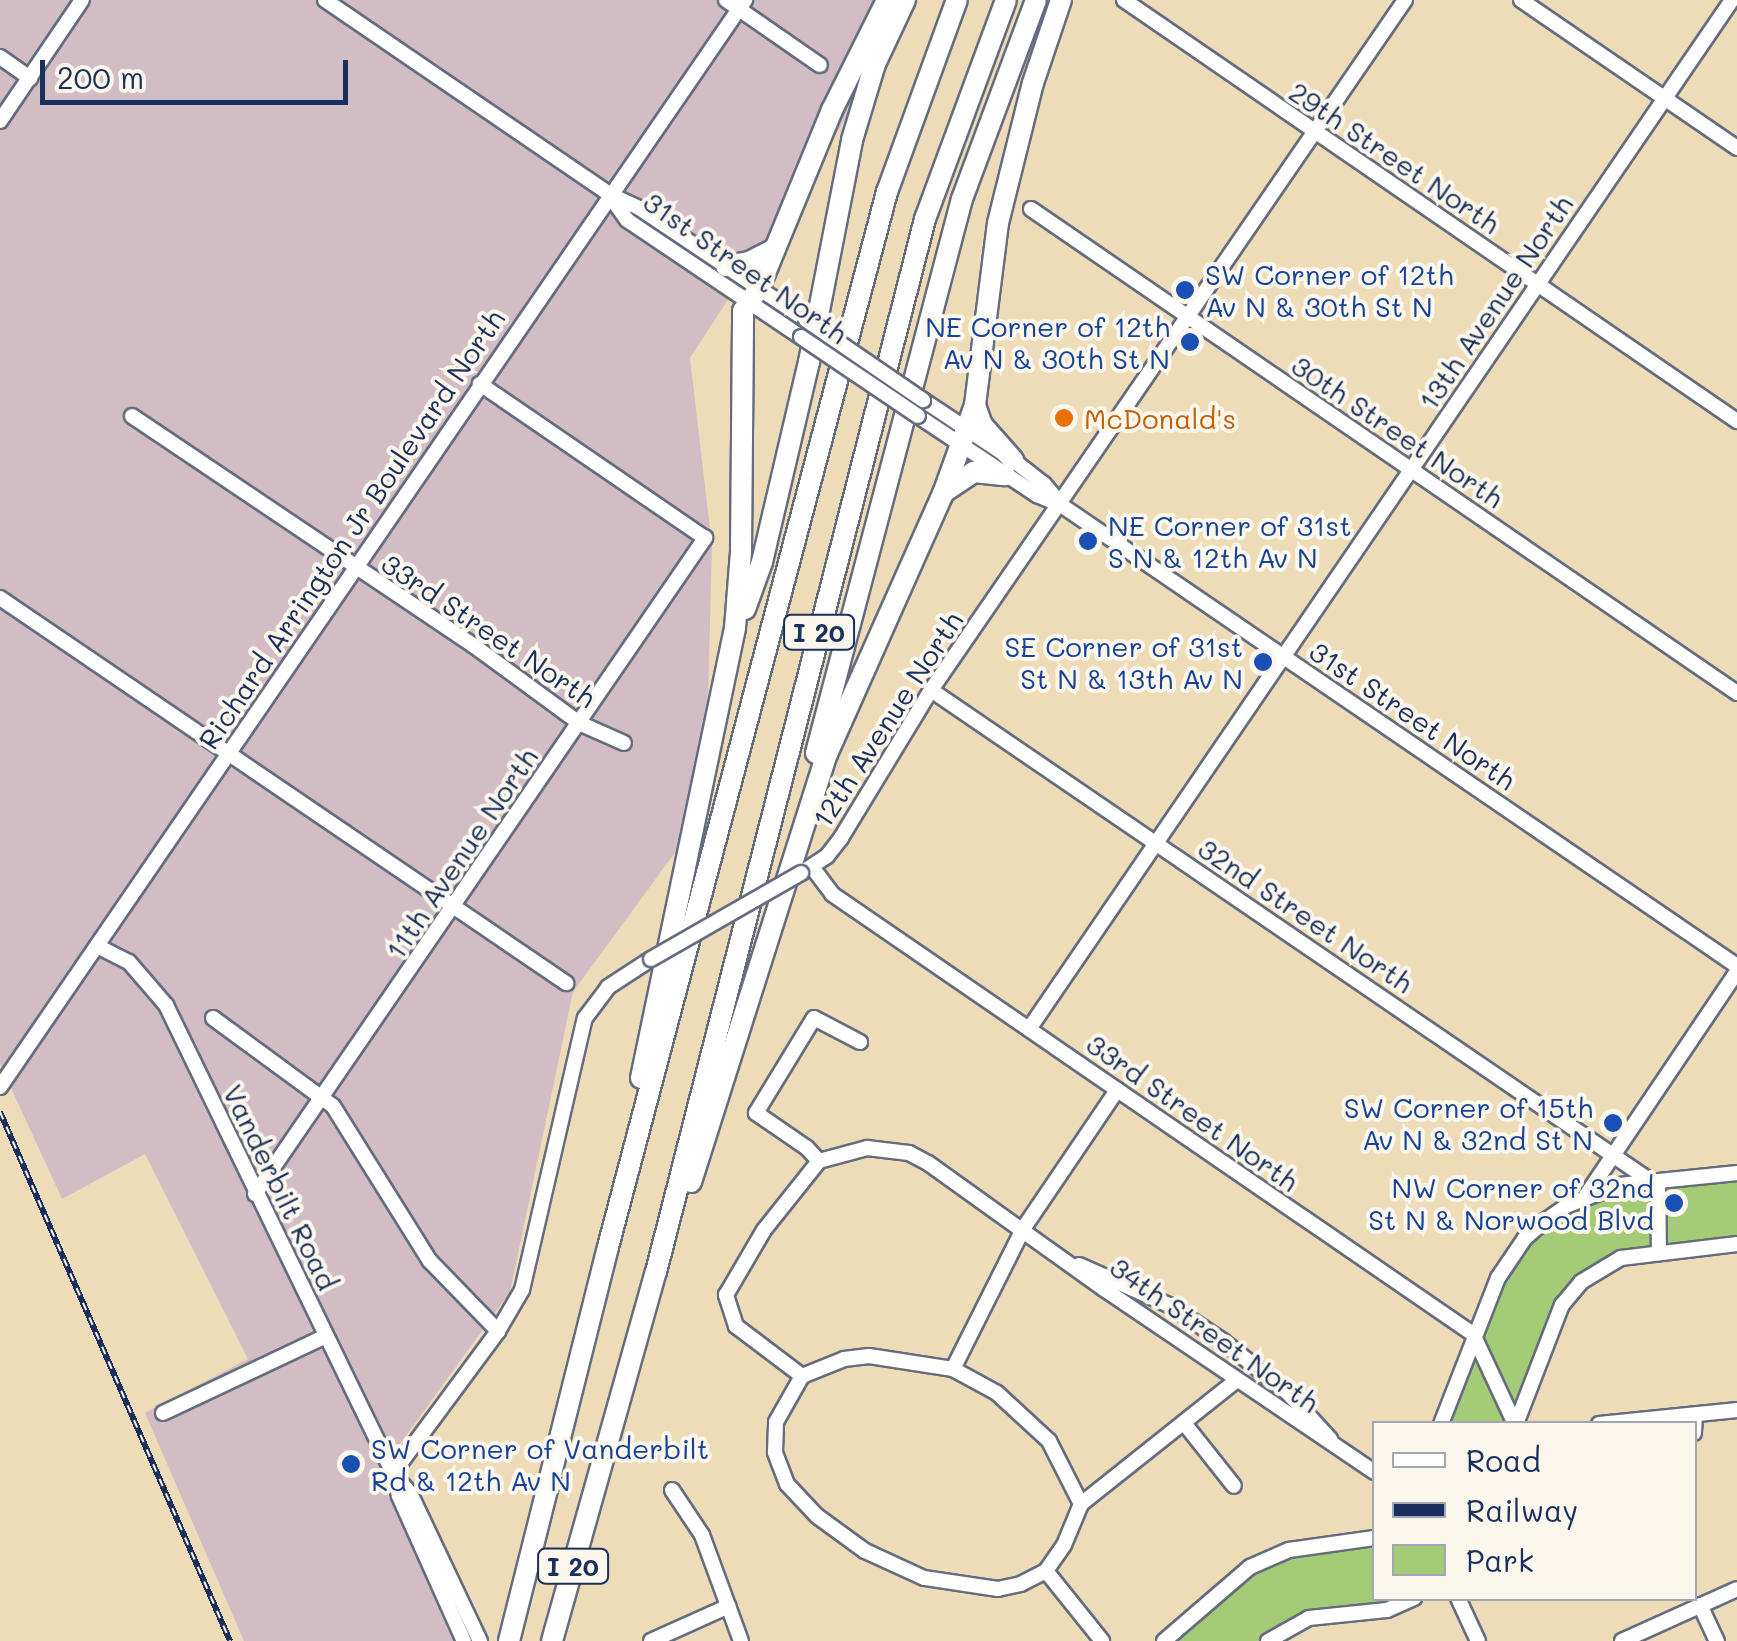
<!DOCTYPE html>
<html>
<head>
<meta charset="utf-8">
<style>
	body { margin:0 }
	#map { position:relative; width:1737px; height:1641px; overflow:hidden; background:#eedcb9; font-family:Mali,sans-serif }
	div>[style] { position:absolute }
	.industrial>* { inset:0; background:#d2bdc5 }
	.green>* { inset:0; background:#a4cb76 }
	.roads { filter:drop-shadow(2px 0 #656c7e) drop-shadow(-2px 0 #656c7e) drop-shadow(0 2px #656c7e) drop-shadow(0 -2px #656c7e) }
	.minor>* { height:14px; margin:-7px; padding:0 7px; transform-origin:7px; border-radius:7px; background:#fff }
	.highway>* { height:20px; margin:-10px; padding:0 10px; transform-origin:10px; border-radius:10px; background:#fff }
	.rail>* { height:6px; margin-top:-3px; transform-origin:0; background:repeating-linear-gradient(90deg,#fbf7ec 0 8px,#1b2f5e 0 16px); box-sizing:border-box; border-block:2px solid #1b2f5e }
	.bridges { filter:drop-shadow(2px 0 #656c7e) drop-shadow(-2px 0 #656c7e) drop-shadow(0 2px #656c7e) drop-shadow(0 -2px #656c7e) }
	.minor-bridge>* { height:14px; margin:-7px; padding:0 7px; transform-origin:7px; border-radius:7px; background:#fff }
	.dots>* { width:28px; height:28px; translate:-50% -50%; box-sizing:border-box; border:5px solid #fbf7ec; border-radius:50% }
	span { translate:-50% -50%; white-space:nowrap; text-align:center; line-height:1.15; -webkit-text-stroke:8px #fbf7ec; paint-order:stroke }
	.shield-label span { padding:2px 8px; background:#fbf7ec; border:2px solid; border-radius:8px; -webkit-text-stroke-width:0 }
	.shield-label { font-size:25px; color:#1b2f5e; font-weight:700 }
	.street-label { font-size:28px; color:#1b2f5e }
	.transit-label { font-size:28px; color:#164399 }
	.left { translate:0 -50%; text-align:left }
	.right { translate:-100% -50%; text-align:right }
	.food-label { font-size:28px; color:#c56008 }
	.legend { position:absolute; left:1372px; top:1421px; width:325px; height:180px; box-sizing:border-box; background:#fbf7ec; border:2px solid #a1a7b3; margin:0; padding:12px 18px; list-style:none; font-size:30px; color:#1b2f5e }
	.legend li { display:flex; align-items:center; gap:20px; height:50px }
	.legend b { width:50px; border:2px solid #a1a7b3 }
	.scale { position:absolute; left:40px; top:60px; width:308px; height:45px; box-sizing:border-box; border:5px solid #1b2f5e; border-top:0; padding-left:12px; font-size:30px; line-height:35px; white-space:nowrap; color:#1b2f5e; -webkit-text-stroke:8px #fbf7ec; paint-order:stroke }
</style>
</head>
<body>
<div id="map">
	<div class="industrial">
		<i style="clip-path:polygon(0 0,912px 0,854px 106px,690px 358px,712px 546px,707px 736px,679px 847px,573px 992px,510px 1292px,379px 1473px,453px 1641px,244px 1641px,145px 1413px,248px 1359px,145px 1154px,62px 1199px,0 1064px)"></i>
	</div>
	<div class="green">
		<i style="clip-path:polygon(1737px 1179px,1737px 1241px,1615px 1254px,1577px 1280px,1516px 1423px,1448px 1424px,1481px 1334px,1520px 1254px,1539px 1232px,1564px 1213px,1620px 1190px)"></i>
		<i style="clip-path:polygon(1374px 1543px,1374px 1598px,1400px 1599px,1314px 1610px,1283px 1622px,1262px 1641px,1172px 1641px,1238px 1579px,1288px 1557px)"></i>
	</div>
	<div class="roads">
		<div class="minor">
			<i style="left:325px;top:0;width:344px;rotate:34.3deg"></i>
			<i style="left:609px;top:194px;width:33px;rotate:25deg"></i>
			<i style="left:639px;top:208px;width:201px;rotate:33.8deg"></i>
			<i style="left:726px;top:0;width:114px;rotate:34.7deg"></i>
			<i style="left:1124px;top:0;width:744px;rotate:34.48deg"></i>
			<i style="left:1521px;top:0;width:262px;rotate:34.4deg"></i>
			<i style="left:0;top:57px;width:37px;rotate:35deg"></i>
			<i style="left:0;top:121px;width:146px;rotate:-55.9deg"></i>
			<i style="left:609px;top:195px;width:31px;rotate:54deg"></i>
			<i style="left:627px;top:220px;width:210px;rotate:33.9deg"></i>
			<i style="left:1031px;top:209px;width:856px;rotate:34.43deg"></i>
			<i style="left:923px;top:400px;width:108px;rotate:33.7deg"></i>
			<i style="left:1013px;top:460px;width:39px;rotate:38deg"></i>
			<i style="left:1044px;top:484px;width:26px;rotate:50deg"></i>
			<i style="left:132px;top:416px;width:411px;rotate:33.9deg"></i>
			<i style="left:473px;top:645px;width:132px;rotate:36.3deg"></i>
			<i style="left:579px;top:723px;width:49px;rotate:24deg"></i>
			<i style="left:918px;top:416px;width:143px;rotate:33.6deg"></i>
			<i style="left:1037px;top:495px;width:26px;rotate:23deg"></i>
			<i style="left:1061px;top:505px;width:818px;rotate:34.29deg"></i>
			<i style="left:0;top:598px;width:685px;rotate:34.22deg"></i>
			<i style="left:931px;top:690px;width:873px;rotate:34.31deg"></i>
			<i style="left:812px;top:867px;width:34px;rotate:53deg"></i>
			<i style="left:832px;top:894px;width:777px;rotate:34.47deg"></i>
			<i style="left:1473px;top:1334px;width:99px;rotate:65deg"></i>
			<i style="left:801px;top:873px;width:31px;rotate:-33deg"></i>
			<i style="left:827px;top:856px;width:23px;rotate:-52deg"></i>
			<i style="left:841px;top:838px;width:173px;rotate:-58.7deg"></i>
			<i style="left:931px;top:690px;width:837px;rotate:-55.51deg"></i>
			<i style="left:97px;top:946px;width:36px;rotate:27deg"></i>
			<i style="left:129px;top:962px;width:57px;rotate:49.3deg"></i>
			<i style="left:166px;top:1005px;width:520px;rotate:64.12deg"></i>
			<i style="left:393px;top:1473px;width:24px;rotate:75deg"></i>
			<i style="left:399px;top:1496px;width:159px;rotate:65.9deg"></i>
			<i style="left:213px;top:1018px;width:149px;rotate:36.3deg"></i>
			<i style="left:333px;top:1106px;width:183px;rotate:58deg"></i>
			<i style="left:430px;top:1261px;width:98px;rotate:45.8deg"></i>
			<i style="left:1029px;top:1029px;width:1246px;rotate:-55.66deg"></i>
			<i style="left:0;top:1087px;width:1318px;rotate:-55.57deg"></i>
			<i style="left:819px;top:1161px;width:50px;rotate:-15.2deg"></i>
			<i style="left:867px;top:1148px;width:42px;rotate:6.8deg"></i>
			<i style="left:909px;top:1153px;width:21px;rotate:28deg"></i>
			<i style="left:928px;top:1163px;width:216px;rotate:35.6deg"></i>
			<i style="left:1104px;top:1289px;width:326px;rotate:34.1deg"></i>
			<i style="left:819px;top:1161px;width:18px;rotate:-133deg"></i>
			<i style="left:807px;top:1148px;width:62px;rotate:-145.5deg"></i>
			<i style="left:756px;top:1113px;width:111px;rotate:-58.6deg"></i>
			<i style="left:814px;top:1018px;width:52px;rotate:27.6deg"></i>
			<i style="left:1658px;top:1181px;width:71px;rotate:89.2deg"></i>
			<i style="left:255px;top:1194px;width:796px;rotate:-55.55deg"></i>
			<i style="left:705px;top:538px;width:273px;rotate:-145.6deg"></i>
			<i style="left:1585px;top:1197px;width:272px;rotate:-56deg"></i>
			<i style="left:1079px;top:1265px;width:98px;rotate:24deg"></i>
			<i style="left:1169px;top:1305px;width:65px;rotate:33.7deg"></i>
			<i style="left:1223px;top:1341px;width:82px;rotate:38.6deg"></i>
			<i style="left:1287px;top:1392px;width:64px;rotate:47.5deg"></i>
			<i style="left:869px;top:1356px;width:85px;rotate:8.8deg"></i>
			<i style="left:953px;top:1369px;width:50px;rotate:28.6deg"></i>
			<i style="left:997px;top:1393px;width:71px;rotate:42.7deg"></i>
			<i style="left:1049px;top:1441px;width:71px;rotate:63.1deg"></i>
			<i style="left:1081px;top:1504px;width:44px;rotate:112.5deg"></i>
			<i style="left:1064px;top:1545px;width:32px;rotate:125deg"></i>
			<i style="left:1046px;top:1571px;width:28px;rotate:153deg"></i>
			<i style="left:1021px;top:1584px;width:24px;rotate:168deg"></i>
			<i style="left:998px;top:1589px;width:75px;rotate:-171.5deg"></i>
			<i style="left:924px;top:1578px;width:65px;rotate:-155.4deg"></i>
			<i style="left:865px;top:1551px;width:59px;rotate:-143.9deg"></i>
			<i style="left:817px;top:1516px;width:44px;rotate:-133.2deg"></i>
			<i style="left:787px;top:1484px;width:34px;rotate:-111deg"></i>
			<i style="left:775px;top:1452px;width:30px;rotate:-88deg"></i>
			<i style="left:776px;top:1422px;width:53px;rotate:-60.5deg"></i>
			<i style="left:802px;top:1376px;width:45px;rotate:-22deg"></i>
			<i style="left:844px;top:1359px;width:25px;rotate:-7deg"></i>
			<i style="left:953px;top:1369px;width:157px;rotate:-63.4deg"></i>
			<i style="left:1023px;top:1229px;width:168px;rotate:-55.9deg"></i>
			<i style="left:802px;top:1376px;width:83px;rotate:-142.9deg"></i>
			<i style="left:736px;top:1326px;width:33px;rotate:-108deg"></i>
			<i style="left:726px;top:1295px;width:75px;rotate:-59.7deg"></i>
			<i style="left:764px;top:1230px;width:88px;rotate:-51.4deg"></i>
			<i style="left:163px;top:1413px;width:180px;rotate:-25.3deg"></i>
			<i style="left:1184px;top:1423px;width:80px;rotate:51.6deg"></i>
			<i style="left:1441px;top:1424px;width:157px;rotate:-68.7deg"></i>
			<i style="left:1498px;top:1278px;width:48px;rotate:-56deg"></i>
			<i style="left:1525px;top:1238px;width:23px;rotate:-41deg"></i>
			<i style="left:1542px;top:1223px;width:29px;rotate:-35deg"></i>
			<i style="left:1566px;top:1206px;width:57px;rotate:-21.6deg"></i>
			<i style="left:1619px;top:1185px;width:119px;rotate:-5.8deg"></i>
			<i style="left:1516px;top:1424px;width:128px;rotate:-68.9deg"></i>
			<i style="left:1562px;top:1305px;width:30px;rotate:-50deg"></i>
			<i style="left:1581px;top:1282px;width:47px;rotate:-31deg"></i>
			<i style="left:1621px;top:1258px;width:117px;rotate:-6.9deg"></i>
			<i style="left:1599px;top:1424px;width:139px;rotate:-5.8deg"></i>
			<i style="left:1694px;top:1433px;width:18px;rotate:-87deg"></i>
			<i style="left:393px;top:1473px;width:177px;rotate:-53.5deg"></i>
			<i style="left:498px;top:1331px;width:48px;rotate:-59.7deg"></i>
			<i style="left:522px;top:1290px;width:279px;rotate:-77deg"></i>
			<i style="left:585px;top:1018px;width:39px;rotate:-53deg"></i>
			<i style="left:608px;top:987px;width:51px;rotate:-33.1deg"></i>
			<i style="left:397px;top:1478px;width:20px;rotate:49deg"></i>
			<i style="left:410px;top:1493px;width:164px;rotate:64.7deg"></i>
			<i style="left:672px;top:1490px;width:54px;rotate:56.3deg"></i>
			<i style="left:702px;top:1535px;width:113px;rotate:69.8deg"></i>
			<i style="left:1081px;top:1504px;width:199px;rotate:-38.5deg"></i>
			<i style="left:1046px;top:1571px;width:90px;rotate:51.3deg"></i>
			<i style="left:1458px;top:1598px;width:47px;rotate:65.1deg"></i>
			<i style="left:1700px;top:1605px;width:40px;rotate:65deg"></i>
			<i style="left:651px;top:1641px;width:85px;rotate:-24.2deg"></i>
			<i style="left:1164px;top:1641px;width:113px;rotate:-40.7deg"></i>
			<i style="left:1250px;top:1567px;width:43px;rotate:-23.6deg"></i>
			<i style="left:1289px;top:1550px;width:86px;rotate:-8deg"></i>
			<i style="left:1268px;top:1641px;width:47px;rotate:-29.3deg"></i>
			<i style="left:1309px;top:1618px;width:78px;rotate:-5.9deg"></i>
			<i style="left:1387px;top:1610px;width:30px;rotate:-24deg"></i>
			<i style="left:1622px;top:1641px;width:126px;rotate:-24.3deg"></i>
		</div>
		<div class="highway">
			<i style="left:726px;top:266px;width:23px;rotate:-10deg"></i>
			<i style="left:749px;top:262px;width:25px;rotate:-27deg"></i>
			<i style="left:975px;top:405px;width:21px;rotate:71deg"></i>
			<i style="left:982px;top:425px;width:47px;rotate:48.5deg"></i>
			<i style="left:944px;top:492px;width:36px;rotate:-34deg"></i>
			<i style="left:974px;top:472px;width:31px;rotate:6deg"></i>
			<i style="left:745px;top:609px;width:50px;rotate:-70.1deg"></i>
			<i style="left:762px;top:562px;width:205px;rotate:-76.8deg"></i>
			<i style="left:809px;top:362px;width:226px;rotate:-79deg"></i>
			<i style="left:852px;top:140px;width:79px;rotate:-73.2deg"></i>
			<i style="left:875px;top:64px;width:71px;rotate:-64.9deg"></i>
			<i style="left:816px;top:753px;width:573px;rotate:-75.24deg"></i>
			<i style="left:962px;top:199px;width:212px;rotate:-69.6deg"></i>
			<i style="left:641px;top:1078px;width:460px;rotate:-78.2deg"></i>
			<i style="left:735px;top:628px;width:77px;rotate:-85.5deg"></i>
			<i style="left:741px;top:551px;width:240px;rotate:-89.5deg"></i>
			<i style="left:743px;top:311px;width:28px;rotate:-55deg"></i>
			<i style="left:759px;top:288px;width:192px;rotate:-67.7deg"></i>
			<i style="left:832px;top:110px;width:123px;rotate:-63.4deg"></i>
			<i style="left:691px;top:1182px;width:449px;rotate:-72.4deg"></i>
			<i style="left:827px;top:754px;width:285px;rotate:-66deg"></i>
			<i style="left:943px;top:494px;width:95px;rotate:-70.2deg"></i>
			<i style="left:975px;top:405px;width:183px;rotate:-82.8deg"></i>
			<i style="left:998px;top:223px;width:144px;rotate:-76deg"></i>
			<i style="left:1033px;top:83px;width:88px;rotate:-71.4deg"></i>
			<i style="left:509px;top:1641px;width:406px;rotate:-75.9deg"></i>
			<i style="left:608px;top:1247px;width:1091px;rotate:-75.19deg"></i>
			<i style="left:887px;top:192px;width:204px;rotate:-70deg"></i>
			<i style="left:552px;top:1641px;width:383px;rotate:-74.3deg"></i>
			<i style="left:656px;top:1272px;width:1087px;rotate:-75.67deg"></i>
			<i style="left:925px;top:219px;width:233px;rotate:-69.7deg"></i>
		</div>
	</div>
	<div class="rail">
		<i style="left:0;top:1112px;width:577px;rotate:66.5deg"></i>
	</div>
	<div class="bridges">
		<div class="minor-bridge">
			<i style="left:806px;top:320px;width:142px;rotate:34.4deg"></i>
			<i style="left:801px;top:337px;width:141px;rotate:34deg"></i>
			<i style="left:651px;top:959px;width:173px;rotate:-29.8deg"></i>
		</div>
	</div>
	<div class="dots">
		<i style="left:1185px;top:290px;background:#1a4fb4"></i>
		<i style="left:1190px;top:342px;background:#1a4fb4"></i>
		<i style="left:1064px;top:418px;background:#e8710a"></i>
		<i style="left:1088px;top:541px;background:#1a4fb4"></i>
		<i style="left:1263px;top:662px;background:#1a4fb4"></i>
		<i style="left:1613px;top:1123px;background:#1a4fb4"></i>
		<i style="left:1674px;top:1203px;background:#1a4fb4"></i>
		<i style="left:351px;top:1464px;background:#1a4fb4"></i>
	</div>
	<div class="shield-label">
		<span style="left:819px;top:632px">I 20</span>
		<span style="left:573px;top:1566px">I 20</span>
	</div>
	<div class="street-label">
		<span style="left:1395px;top:157px;rotate:34deg">29th Street North</span>
		<span style="left:746px;top:267px;rotate:35deg">31st Street North</span>
		<span style="left:1495px;top:302px;rotate:-56deg">13th Avenue North</span>
		<span style="left:1398px;top:431px;rotate:34deg">30th Street North</span>
		<span style="left:351px;top:529px;rotate:-56deg">Richard Arrington Jr Boulevard North</span>
		<span style="left:489px;top:630px;rotate:34deg">33rd Street North</span>
		<span style="left:1413px;top:715px;rotate:34deg">31st Street North</span>
		<span style="left:887px;top:719px;rotate:-57deg">12th Avenue North</span>
		<span style="left:461px;top:853px;rotate:-56deg">11th Avenue North</span>
		<span style="left:1306px;top:915px;rotate:34deg">32nd Street North</span>
		<span style="left:1193px;top:1112px;rotate:35deg">33rd Street North</span>
		<span style="left:281px;top:1187px;rotate:64deg">Vanderbilt Road</span>
		<span style="left:1215px;top:1334px;rotate:35deg">34th Street North</span>
	</div>
	<div class="transit-label">
		<span class="left" style="left:1205px;top:290px">SW Corner of 12th<br>Av N &amp; 30th St N</span>
		<span class="right" style="left:1170px;top:342px">NE Corner of 12th<br>Av N &amp; 30th St N</span>
		<span class="left" style="left:1108px;top:541px">NE Corner of 31st<br>S N &amp; 12th Av N</span>
		<span class="right" style="left:1243px;top:662px">SE Corner of 31st<br>St N &amp; 13th Av N</span>
		<span class="right" style="left:1593px;top:1123px">SW Corner of 15th<br>Av N &amp; 32nd St N</span>
		<span class="right" style="left:1654px;top:1203px">NW Corner of 32nd<br>St N &amp; Norwood Blvd</span>
		<span class="left" style="left:371px;top:1464px">SW Corner of Vanderbilt<br>Rd &amp; 12th Av N</span>
	</div>
	<div class="food-label">
		<span class="left" style="left:1084px;top:418px">McDonald's</span>
	</div>
	<ul class="legend">
	<li><b style="height:12px;background:#fff"></b>Road</li>
	<li><b style="height:12px;background:#1b2f5e"></b>Railway</li>
	<li><b style="height:28px;background:#a4cb76"></b>Park</li>
	</ul>
	<div class="scale">200 m</div>
</div>
</body>
</html>
